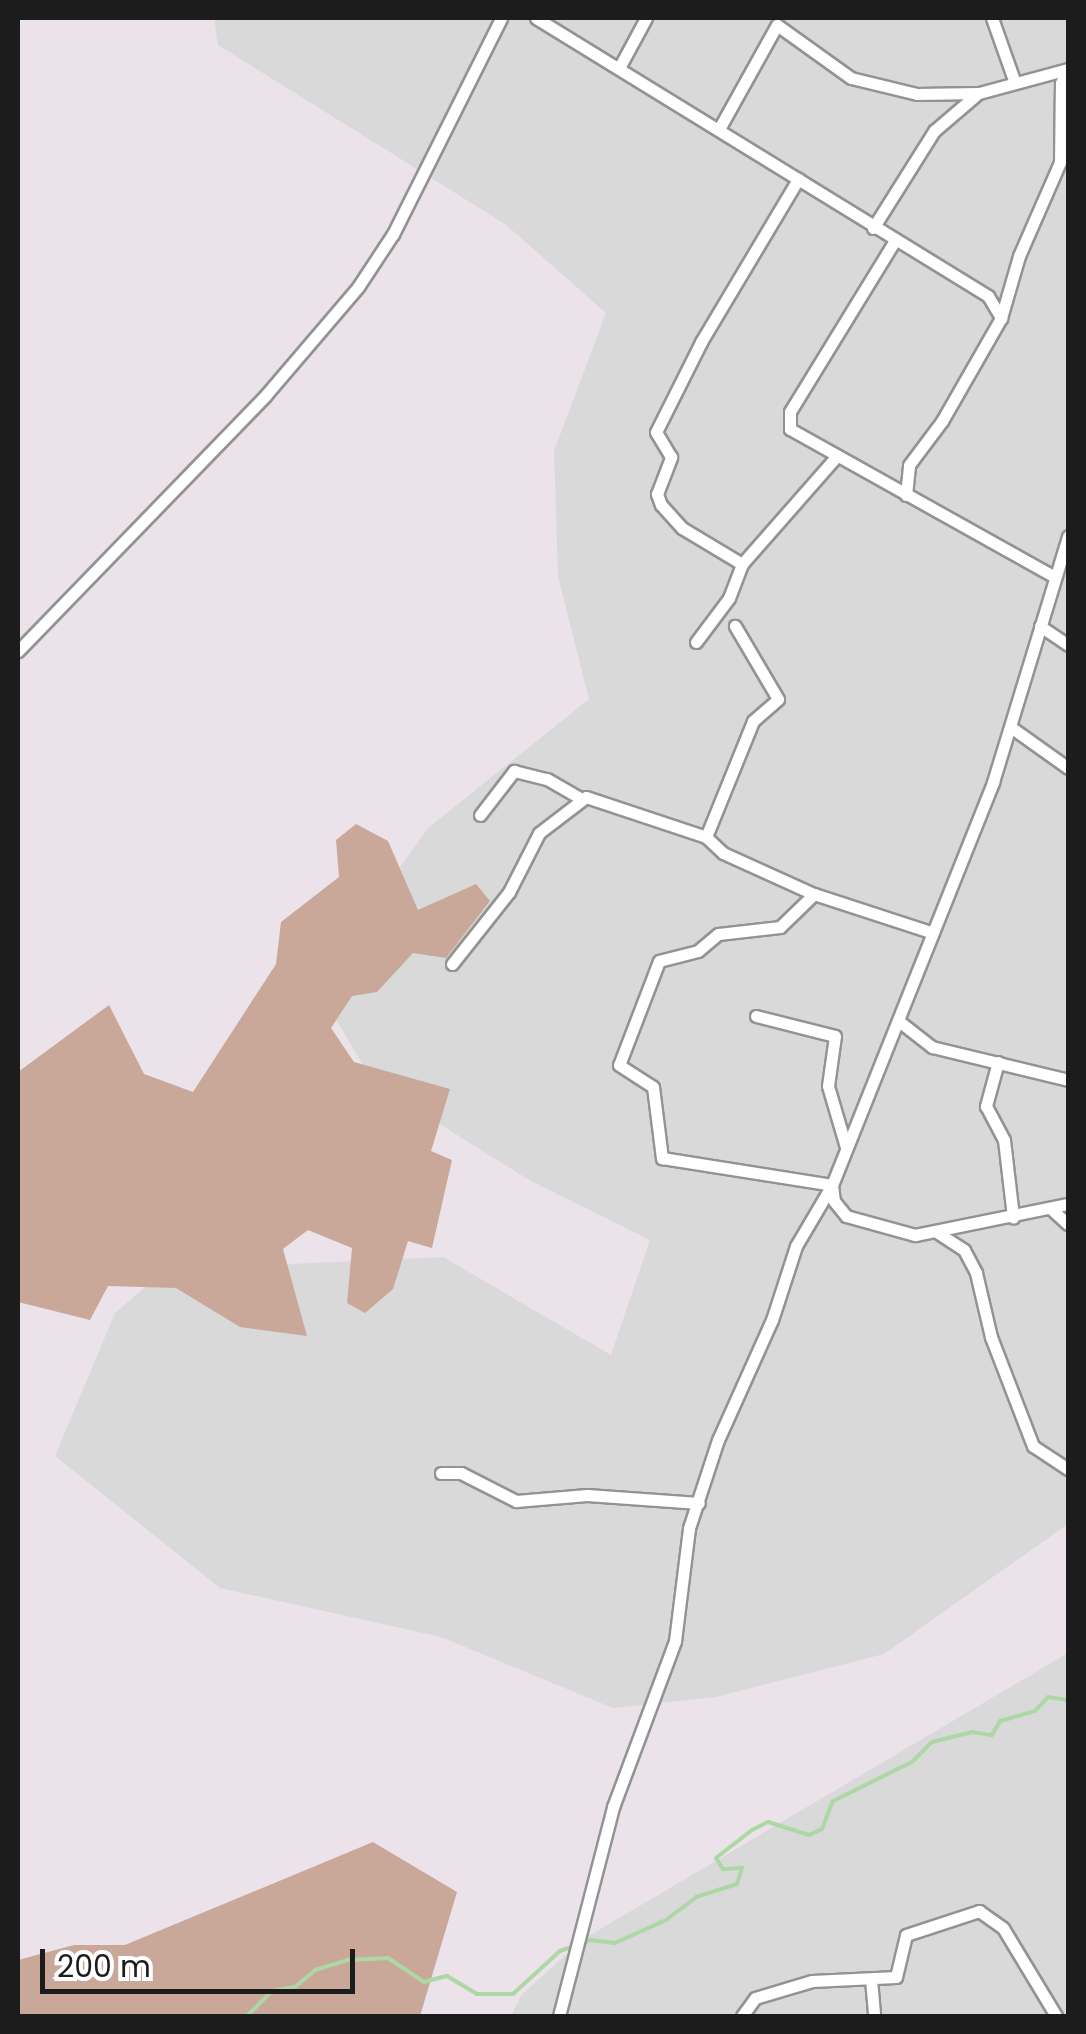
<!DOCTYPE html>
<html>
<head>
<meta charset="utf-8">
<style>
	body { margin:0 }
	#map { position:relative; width:1086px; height:2034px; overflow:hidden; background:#ece2e9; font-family:Poppins,sans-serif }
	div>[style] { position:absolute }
	.residential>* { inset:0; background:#d9d9da }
	.forest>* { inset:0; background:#c9a89a }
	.stream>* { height:4px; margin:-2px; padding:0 2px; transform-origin:2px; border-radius:2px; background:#add7a5 }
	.roads { filter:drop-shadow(2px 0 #939393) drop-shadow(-2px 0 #939393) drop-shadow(0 2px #939393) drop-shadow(0 -2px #939393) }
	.minor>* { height:11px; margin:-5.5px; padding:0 5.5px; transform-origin:5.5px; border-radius:5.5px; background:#fff }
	span { translate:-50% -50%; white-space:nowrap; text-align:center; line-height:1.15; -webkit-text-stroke:8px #fff; paint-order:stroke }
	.frame { position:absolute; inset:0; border:20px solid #1c1c1c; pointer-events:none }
	.scale { position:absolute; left:40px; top:1949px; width:315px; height:45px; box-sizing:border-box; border:5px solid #1c1c1c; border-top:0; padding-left:12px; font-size:30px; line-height:35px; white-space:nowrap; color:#1c1c1c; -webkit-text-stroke:8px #fff; paint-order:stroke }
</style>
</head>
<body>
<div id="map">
	<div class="residential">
		<i style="clip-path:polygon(214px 18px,1068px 18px,1068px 1524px,884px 1654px,716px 1697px,613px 1708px,441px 1637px,220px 1588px,55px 1456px,115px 1313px,165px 1270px,443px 1257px,611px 1355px,650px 1240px,531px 1181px,374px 1083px,335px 1018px,384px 889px,428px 828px,589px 699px,558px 576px,554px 451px,606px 313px,505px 224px,218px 45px)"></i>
		<i style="clip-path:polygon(1068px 1653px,1068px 2016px,511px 2016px,522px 1994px,585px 1938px)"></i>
	</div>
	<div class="forest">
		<i style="clip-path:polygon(356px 824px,388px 841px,418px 910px,476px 884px,490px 901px,446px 958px,413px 953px,377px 992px,352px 996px,331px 1028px,354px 1062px,450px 1089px,431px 1151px,452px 1160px,432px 1248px,408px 1241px,393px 1289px,365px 1313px,347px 1303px,352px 1248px,308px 1230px,283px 1249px,307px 1336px,240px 1327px,176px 1288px,108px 1286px,90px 1320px,18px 1302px,18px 1072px,109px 1005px,144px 1074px,193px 1092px,276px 964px,281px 922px,339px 877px,336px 840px)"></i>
		<i style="clip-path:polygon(373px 1842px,457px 1892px,420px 2016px,18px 2016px,18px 1960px,74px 1945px,125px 1945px)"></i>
	</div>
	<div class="stream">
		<i style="left:247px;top:2016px;width:35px;rotate:-45deg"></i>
		<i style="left:272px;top:1991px;width:23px;rotate:-10deg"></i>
		<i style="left:295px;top:1987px;width:26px;rotate:-40deg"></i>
		<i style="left:315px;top:1970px;width:34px;rotate:-17deg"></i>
		<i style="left:348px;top:1960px;width:40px;rotate:-2.9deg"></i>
		<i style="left:388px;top:1958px;width:43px;rotate:33.7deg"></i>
		<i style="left:424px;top:1982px;width:24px;rotate:-15deg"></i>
		<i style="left:447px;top:1976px;width:35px;rotate:31deg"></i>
		<i style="left:477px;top:1994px;width:36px"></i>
		<i style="left:513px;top:1994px;width:64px;rotate:-42.5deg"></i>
		<i style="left:560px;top:1951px;width:32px;rotate:-20deg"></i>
		<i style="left:590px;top:1940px;width:25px;rotate:7deg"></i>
		<i style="left:615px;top:1943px;width:56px;rotate:-24.3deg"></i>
		<i style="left:666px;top:1920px;width:38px;rotate:-37deg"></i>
		<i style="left:696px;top:1897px;width:43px;rotate:-17.6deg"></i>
		<i style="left:737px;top:1884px;width:17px;rotate:-73deg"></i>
		<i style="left:742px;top:1868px;width:19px;rotate:177deg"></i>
		<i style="left:723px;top:1869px;width:13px;rotate:-122deg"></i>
		<i style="left:716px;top:1858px;width:46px;rotate:-37.9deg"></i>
		<i style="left:752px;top:1830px;width:18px;rotate:-27deg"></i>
		<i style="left:768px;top:1822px;width:43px;rotate:17.6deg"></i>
		<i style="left:809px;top:1835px;width:14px;rotate:-25deg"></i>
		<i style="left:822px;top:1829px;width:30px;rotate:-69deg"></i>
		<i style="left:833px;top:1801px;width:88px;rotate:-26.3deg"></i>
		<i style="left:912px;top:1762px;width:28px;rotate:-45deg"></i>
		<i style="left:932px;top:1742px;width:41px;rotate:-14deg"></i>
		<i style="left:972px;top:1732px;width:20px;rotate:9deg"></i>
		<i style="left:992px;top:1735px;width:16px;rotate:-60deg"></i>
		<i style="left:1000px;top:1721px;width:36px;rotate:-16deg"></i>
		<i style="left:1035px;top:1711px;width:19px;rotate:-47deg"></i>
		<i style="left:1048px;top:1697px;width:20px;rotate:9deg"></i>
	</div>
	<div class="roads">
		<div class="minor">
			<i style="left:536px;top:18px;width:531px;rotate:31.59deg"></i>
			<i style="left:988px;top:296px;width:26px;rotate:59deg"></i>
			<i style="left:992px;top:18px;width:66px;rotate:70.5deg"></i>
			<i style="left:619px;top:68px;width:57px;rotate:-61.6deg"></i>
			<i style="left:719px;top:129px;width:119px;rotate:-60.9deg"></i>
			<i style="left:777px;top:25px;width:91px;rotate:35.6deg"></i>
			<i style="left:851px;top:78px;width:68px;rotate:13.6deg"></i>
			<i style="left:917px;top:94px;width:62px;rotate:-0.9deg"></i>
			<i style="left:979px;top:93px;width:92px;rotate:-15.1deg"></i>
			<i style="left:873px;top:228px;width:115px;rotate:-57.8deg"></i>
			<i style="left:934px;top:131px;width:55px;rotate:-40.6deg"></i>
			<i style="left:894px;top:242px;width:199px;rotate:121.5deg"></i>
			<i style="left:790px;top:412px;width:17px;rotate:90deg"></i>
			<i style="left:790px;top:429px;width:304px;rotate:29.2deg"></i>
			<i style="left:906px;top:495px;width:30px;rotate:-84deg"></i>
			<i style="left:909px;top:465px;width:55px;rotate:-53.1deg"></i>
			<i style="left:942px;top:421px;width:119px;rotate:-60.2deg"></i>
			<i style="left:1001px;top:318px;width:65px;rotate:-73.8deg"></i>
			<i style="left:1019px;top:256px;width:103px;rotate:-66.4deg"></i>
			<i style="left:1060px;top:162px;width:79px;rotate:-89.3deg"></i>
			<i style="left:1061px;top:83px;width:16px;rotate:-63deg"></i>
			<i style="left:742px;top:564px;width:70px;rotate:-149deg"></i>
			<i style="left:682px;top:528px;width:31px;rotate:-132deg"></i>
			<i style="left:661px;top:505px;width:12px;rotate:-110deg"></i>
			<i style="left:657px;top:494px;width:40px;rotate:-69deg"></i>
			<i style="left:671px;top:457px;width:29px;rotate:-121deg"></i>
			<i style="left:656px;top:432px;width:101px;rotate:-63.4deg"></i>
			<i style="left:701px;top:342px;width:190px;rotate:-59.2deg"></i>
			<i style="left:1040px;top:626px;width:34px;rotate:34deg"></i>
			<i style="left:696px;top:642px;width:55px;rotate:-53.1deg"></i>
			<i style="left:729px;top:598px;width:36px;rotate:-69deg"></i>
			<i style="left:742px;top:564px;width:141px;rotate:-48.7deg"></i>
			<i style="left:18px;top:651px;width:355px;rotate:-45.9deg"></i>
			<i style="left:265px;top:396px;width:143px;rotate:-49.5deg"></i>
			<i style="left:358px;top:287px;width:64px;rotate:-56.6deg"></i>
			<i style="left:393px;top:234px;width:241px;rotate:-63.4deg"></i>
			<i style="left:1012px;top:728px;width:69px;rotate:35.5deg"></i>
			<i style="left:480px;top:815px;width:56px;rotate:-52.3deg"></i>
			<i style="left:514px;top:771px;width:34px;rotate:14deg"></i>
			<i style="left:547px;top:779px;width:38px;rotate:30deg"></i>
			<i style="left:706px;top:837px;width:125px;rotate:-67.9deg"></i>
			<i style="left:753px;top:721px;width:33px;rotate:-41deg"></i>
			<i style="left:778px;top:699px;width:85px;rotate:-120.5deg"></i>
			<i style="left:814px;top:894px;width:47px;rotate:135.9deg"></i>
			<i style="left:780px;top:927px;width:62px;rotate:173.6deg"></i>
			<i style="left:718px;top:934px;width:26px;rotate:140deg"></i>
			<i style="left:698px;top:951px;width:40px;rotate:165.6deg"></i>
			<i style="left:659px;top:961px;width:111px;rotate:111deg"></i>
			<i style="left:619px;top:1065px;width:40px;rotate:32.9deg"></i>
			<i style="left:653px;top:1087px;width:72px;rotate:82.8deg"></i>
			<i style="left:662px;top:1158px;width:172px;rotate:9deg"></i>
			<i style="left:832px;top:1185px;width:16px;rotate:83deg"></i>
			<i style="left:834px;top:1201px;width:19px;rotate:51deg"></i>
			<i style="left:846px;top:1216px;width:72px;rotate:15.4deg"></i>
			<i style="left:915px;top:1235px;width:156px;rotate:-11.5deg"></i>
			<i style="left:452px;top:964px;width:92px;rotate:-51.6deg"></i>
			<i style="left:509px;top:892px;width:66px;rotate:-63deg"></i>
			<i style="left:539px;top:833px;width:59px;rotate:-37.5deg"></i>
			<i style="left:586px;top:797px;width:126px;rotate:18.4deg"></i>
			<i style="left:706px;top:837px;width:23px;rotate:43deg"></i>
			<i style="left:723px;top:853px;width:100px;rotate:24.3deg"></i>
			<i style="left:814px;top:894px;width:125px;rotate:18.1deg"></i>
			<i style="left:756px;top:1016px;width:81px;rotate:14.2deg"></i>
			<i style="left:835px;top:1036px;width:50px;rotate:98deg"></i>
			<i style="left:828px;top:1086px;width:64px;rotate:73.6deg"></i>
			<i style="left:900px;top:1022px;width:41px;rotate:38deg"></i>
			<i style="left:932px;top:1047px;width:140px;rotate:13.6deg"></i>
			<i style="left:998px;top:1062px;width:46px;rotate:105.3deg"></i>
			<i style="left:986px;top:1106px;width:38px;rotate:62deg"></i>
			<i style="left:1004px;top:1140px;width:78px;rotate:83.3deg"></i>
			<i style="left:1050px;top:1208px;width:24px;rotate:42deg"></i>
			<i style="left:938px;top:1233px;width:31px;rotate:33deg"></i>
			<i style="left:964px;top:1250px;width:26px;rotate:62deg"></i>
			<i style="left:976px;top:1273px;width:66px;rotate:76.8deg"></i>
			<i style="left:991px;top:1337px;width:117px;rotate:68.9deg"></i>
			<i style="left:1033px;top:1446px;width:42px;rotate:33.3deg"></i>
			<i style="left:441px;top:1473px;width:20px"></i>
			<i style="left:461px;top:1473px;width:62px;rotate:27deg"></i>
			<i style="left:516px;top:1501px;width:71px;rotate:-4.8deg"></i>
			<i style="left:587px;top:1495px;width:112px;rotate:4.1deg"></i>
			<i style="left:871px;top:1979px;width:37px;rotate:85deg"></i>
			<i style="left:559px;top:2016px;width:216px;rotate:-75.5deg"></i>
			<i style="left:613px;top:1807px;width:177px;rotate:-69.5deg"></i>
			<i style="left:675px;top:1641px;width:114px;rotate:-82.9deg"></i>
			<i style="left:689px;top:1528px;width:93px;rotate:-71.8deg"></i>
			<i style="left:718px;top:1440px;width:132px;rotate:-65.8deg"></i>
			<i style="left:772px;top:1320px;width:78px;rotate:-72deg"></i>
			<i style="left:796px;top:1246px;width:71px;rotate:-59.5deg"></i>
			<i style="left:832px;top:1185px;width:434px;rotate:-68.2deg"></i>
			<i style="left:993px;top:782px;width:257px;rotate:-73deg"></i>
			<i style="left:742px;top:2016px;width:22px;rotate:-54deg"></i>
			<i style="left:755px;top:1998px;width:59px;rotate:-16.6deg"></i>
			<i style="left:812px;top:1981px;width:84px;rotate:-2.7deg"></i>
			<i style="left:896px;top:1977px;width:43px;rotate:-76.6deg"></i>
			<i style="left:906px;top:1935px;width:77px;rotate:-18.2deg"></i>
			<i style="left:979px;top:1911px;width:29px;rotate:35deg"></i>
			<i style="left:1003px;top:1928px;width:103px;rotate:58.9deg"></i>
		</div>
	</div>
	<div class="frame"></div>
	<div class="scale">200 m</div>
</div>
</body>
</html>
